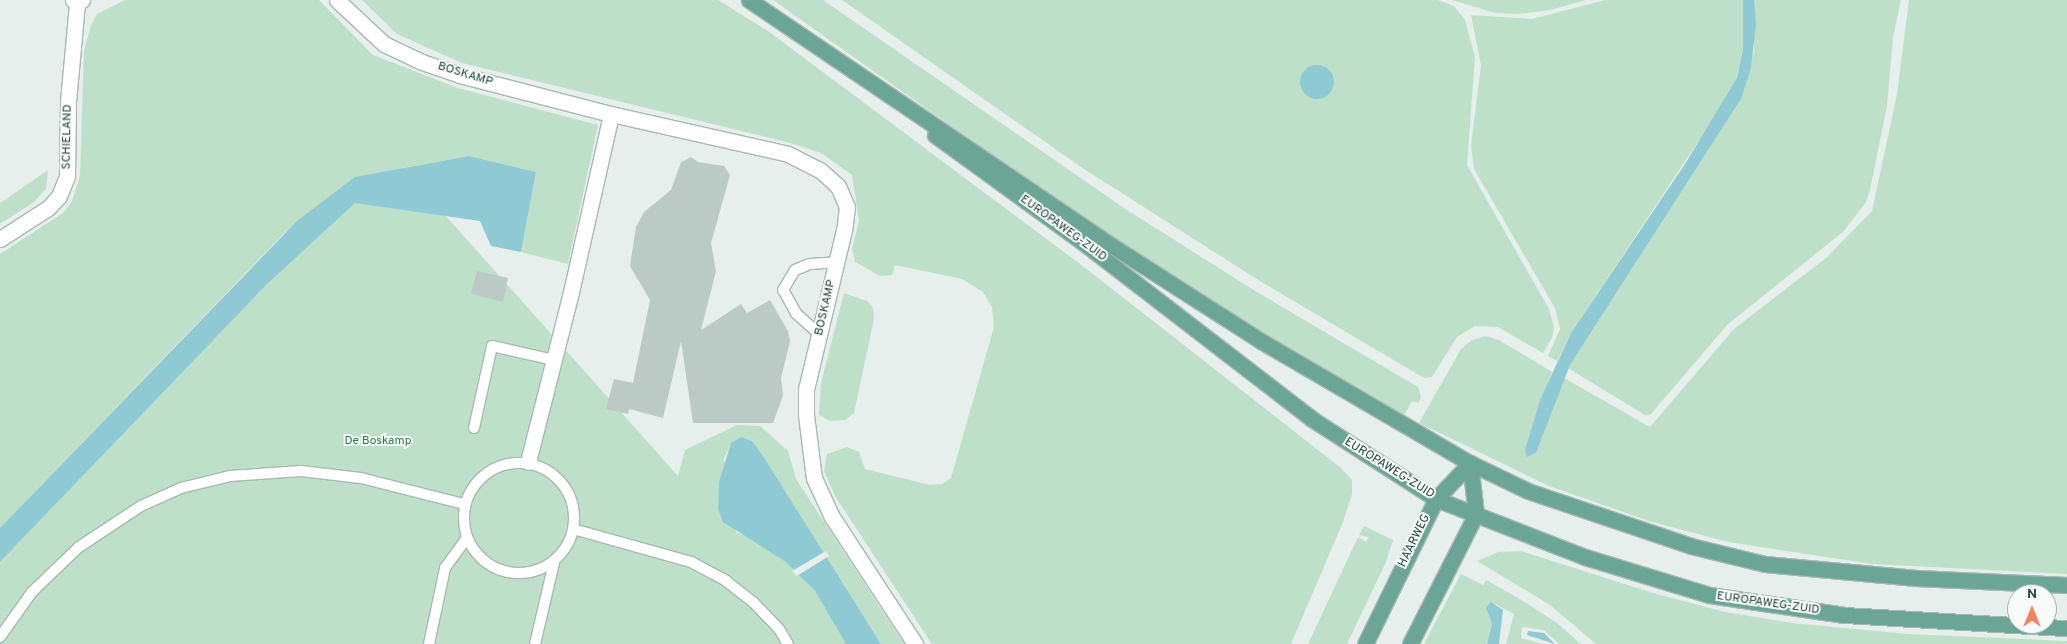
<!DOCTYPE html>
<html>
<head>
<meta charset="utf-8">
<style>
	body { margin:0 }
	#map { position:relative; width:2067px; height:644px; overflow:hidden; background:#e6efeb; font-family:Overpass,sans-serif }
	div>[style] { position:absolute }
	.green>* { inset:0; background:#bfe0c8 }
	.water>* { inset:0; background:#8ec9d4 }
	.round { border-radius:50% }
	.pier>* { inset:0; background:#e6efeb }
	.building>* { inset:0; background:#bbcac4 }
	.roads { filter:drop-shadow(1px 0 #a8b8b2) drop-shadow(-1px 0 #a8b8b2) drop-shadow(0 1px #a8b8b2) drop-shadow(0 -1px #a8b8b2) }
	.lane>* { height:10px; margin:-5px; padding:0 5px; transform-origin:5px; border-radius:5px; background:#fff }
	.lane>.ring { margin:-5px; padding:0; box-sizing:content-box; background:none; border:10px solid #fff; border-radius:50% }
	.street>* { height:15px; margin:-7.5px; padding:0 7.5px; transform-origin:7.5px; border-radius:7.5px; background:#fff }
	.secondary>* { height:15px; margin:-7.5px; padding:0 7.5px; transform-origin:7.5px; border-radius:7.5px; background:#fff }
	.primary>* { height:15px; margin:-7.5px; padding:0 7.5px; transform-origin:7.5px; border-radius:7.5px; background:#6aa596 }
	span { translate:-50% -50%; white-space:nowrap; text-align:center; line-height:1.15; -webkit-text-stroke:4px #f7fbf9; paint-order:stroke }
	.street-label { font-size:12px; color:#24423a }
	.park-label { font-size:12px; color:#2d7a4b }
	.north { position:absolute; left:2007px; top:584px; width:50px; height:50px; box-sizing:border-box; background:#f7fbf9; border:1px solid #a3b1ad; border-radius:50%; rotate:0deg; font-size:14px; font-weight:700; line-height:20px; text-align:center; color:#24423a }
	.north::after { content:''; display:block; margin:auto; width:18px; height:22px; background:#f4845f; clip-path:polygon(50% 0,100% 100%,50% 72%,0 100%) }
</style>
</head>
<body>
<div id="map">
	<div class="green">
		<i style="clip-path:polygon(125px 0,319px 0,373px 55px,458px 88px,598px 125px,568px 264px,521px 252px,536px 172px,469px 156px,403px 168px,678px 476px,685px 450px,737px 425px,760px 426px,788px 451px,796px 479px,904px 644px,881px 644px,765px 459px,741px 437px,731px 443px,724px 459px,736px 532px,761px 543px,787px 562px,815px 591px,846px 644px,0 644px,0 562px,134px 422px,291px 226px,0 528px,0 254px,63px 213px,72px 201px,80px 175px,84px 51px,91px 25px,97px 14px)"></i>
		<i style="clip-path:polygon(362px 0,718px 0,768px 31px,1084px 267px,1341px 468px,1352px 480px,1352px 494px,1343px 522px,1291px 644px,932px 644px,835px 496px,824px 471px,827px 454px,847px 447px,859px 452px,865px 469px,930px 485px,942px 484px,951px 478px,994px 327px,992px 307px,983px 292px,962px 279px,895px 265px,892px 275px,880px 276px,855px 262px,852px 249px,859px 221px,852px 175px,821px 153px,787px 142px,462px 63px,397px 34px)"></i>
		<i style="clip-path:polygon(773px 0,823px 0,1124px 208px,1252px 289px,1418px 387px,1421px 398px,1418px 403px,1412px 401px,1404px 415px,1343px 381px,1166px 273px,1064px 206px)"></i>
		<i style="clip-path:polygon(842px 0,1438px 0,1454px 6px,1465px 20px,1475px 57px,1467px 165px,1549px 309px,1554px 327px,1552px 338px,1543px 353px,1498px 327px,1475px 326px,1457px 337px,1432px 377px,1424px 378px,1255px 278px,1081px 167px)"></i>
		<i style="clip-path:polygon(1452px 0,1586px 0,1550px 10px,1518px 14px,1495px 13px)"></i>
		<i style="clip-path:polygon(1605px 0,1743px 0,1743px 50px,1737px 78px,1727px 98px,1571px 333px,1557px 361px,1548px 356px,1560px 329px,1555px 308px,1474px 169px,1471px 146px,1481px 65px,1471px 15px,1532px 19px)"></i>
		<i style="clip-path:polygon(1754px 0,1901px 0,1893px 38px,1887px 106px,1870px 190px,1866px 202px,1844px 231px,1727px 325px,1651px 414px,1645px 415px,1568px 368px,1741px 99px,1754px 52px)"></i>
		<i style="clip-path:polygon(1909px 0,2067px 0,2067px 574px,1872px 564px,1728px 542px,1649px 521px,1549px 486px,1419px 423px,1461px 349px,1472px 340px,1486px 336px,1499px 340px,1552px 372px,1532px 426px,1527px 457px,1536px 453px,1564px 378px,1650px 427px,1734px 329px,1826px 258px,1872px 211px,1897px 94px)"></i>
		<i style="clip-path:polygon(48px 170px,46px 189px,34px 202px,0 224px,0 203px)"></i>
		<i style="clip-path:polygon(844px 293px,867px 301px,873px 308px,874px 319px,854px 413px,845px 420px,830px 421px,819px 415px,821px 383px)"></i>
		<i style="clip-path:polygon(1364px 526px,1393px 540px,1386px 562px,1347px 644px,1308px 644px,1358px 537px,1366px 542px,1369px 537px,1359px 535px)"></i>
		<i style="clip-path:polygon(1521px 551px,1653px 593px,1725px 612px,1792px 623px,1908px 634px,2067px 641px,2067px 644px,1596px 644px,1550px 605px,1477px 561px,1498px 552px)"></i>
		<i style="clip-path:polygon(1461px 574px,1483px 585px,1486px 580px,1520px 599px,1557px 623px,1581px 644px,1559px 644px,1544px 630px,1522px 627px,1521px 638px,1543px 644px,1506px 644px,1514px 614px,1495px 604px,1486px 608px,1492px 624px,1487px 644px,1424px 644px)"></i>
	</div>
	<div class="water">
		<i style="clip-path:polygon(1743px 0,1754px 0,1756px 24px,1751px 68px,1741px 99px,1570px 365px,1536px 453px,1527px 457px,1525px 450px,1540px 400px,1571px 333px,1685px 164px,1737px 78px,1743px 50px)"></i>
		<i class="round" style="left:1300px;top:65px;width:34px;height:34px"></i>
		<i style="clip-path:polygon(469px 156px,536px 172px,521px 252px,491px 246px,480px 221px,355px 203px,266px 285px,0 562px,0 528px,297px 221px,355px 177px)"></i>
		<i style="clip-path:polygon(741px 437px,752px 441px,765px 459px,881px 644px,846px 644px,815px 591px,786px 562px,723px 522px,718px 509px,719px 482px,731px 443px)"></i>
		<i style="clip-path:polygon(1491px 602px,1503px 610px,1499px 644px,1487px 644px,1492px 624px,1486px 608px)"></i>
		<i style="clip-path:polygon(1528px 631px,1544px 633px,1555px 644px,1527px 635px)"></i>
	</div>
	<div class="pier">
		<i style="clip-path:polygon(826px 551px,829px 556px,797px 576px,792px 571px)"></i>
	</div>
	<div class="building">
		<i style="clip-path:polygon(691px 157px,698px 162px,724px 166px,730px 175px,711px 243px,716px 271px,701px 330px,741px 304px,747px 313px,770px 300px,788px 331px,790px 341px,781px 378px,783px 395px,773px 423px,693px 423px,681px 341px,663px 418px,629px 409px,628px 414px,606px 409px,614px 379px,633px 383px,650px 300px,630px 266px,636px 227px,644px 212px,671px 190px,681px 162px)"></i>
		<i style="clip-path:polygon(477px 271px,508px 278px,503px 302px,471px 294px)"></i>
	</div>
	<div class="roads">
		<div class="lane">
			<i style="left:819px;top:334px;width:31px;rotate:-138deg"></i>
			<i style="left:796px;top:313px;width:26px;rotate:-119deg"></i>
			<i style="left:783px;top:290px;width:23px;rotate:-59deg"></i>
			<i style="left:795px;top:270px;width:16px;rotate:-22deg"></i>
			<i style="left:810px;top:264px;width:26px;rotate:-4deg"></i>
			<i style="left:474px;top:428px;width:84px;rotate:-77.6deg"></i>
			<i style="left:492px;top:346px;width:64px;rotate:12.7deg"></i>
			<i class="ring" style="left:464px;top:463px;width:100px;height:100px"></i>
			<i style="left:573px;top:529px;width:123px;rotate:15.6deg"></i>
			<i style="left:691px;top:562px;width:40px;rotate:28deg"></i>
			<i style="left:726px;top:581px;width:34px;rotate:38deg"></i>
			<i style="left:753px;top:602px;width:37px;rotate:46deg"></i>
			<i style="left:779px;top:629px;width:17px;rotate:59deg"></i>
			<i style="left:0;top:637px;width:55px;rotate:-54.6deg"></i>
			<i style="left:32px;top:592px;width:65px;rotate:-43.8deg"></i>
			<i style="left:79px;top:547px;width:74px;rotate:-33.5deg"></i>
			<i style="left:141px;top:506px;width:44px;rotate:-24.2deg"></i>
			<i style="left:181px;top:488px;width:50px;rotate:-13.8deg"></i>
			<i style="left:230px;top:476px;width:71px;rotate:-4deg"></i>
			<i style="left:301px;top:471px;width:60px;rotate:6.7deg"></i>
			<i style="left:361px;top:478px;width:106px;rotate:14.2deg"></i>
			<i style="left:429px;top:644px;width:78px;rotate:-78.1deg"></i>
			<i style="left:445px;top:568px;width:36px;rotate:-54deg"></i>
			<i style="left:535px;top:644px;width:83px;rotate:-76.8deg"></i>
		</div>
		<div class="street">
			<i style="left:337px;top:0;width:64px;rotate:43.1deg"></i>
			<i style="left:384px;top:44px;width:42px;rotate:25.3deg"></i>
			<i style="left:422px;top:62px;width:40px;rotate:18.9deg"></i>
			<i style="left:460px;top:75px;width:156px;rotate:14.5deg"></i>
			<i style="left:611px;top:114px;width:181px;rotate:12.7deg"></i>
			<i style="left:788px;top:154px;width:36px;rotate:27deg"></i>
			<i style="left:820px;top:170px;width:24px;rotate:42deg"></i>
			<i style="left:838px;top:186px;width:23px;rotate:67deg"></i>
			<i style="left:847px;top:207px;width:23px;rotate:97deg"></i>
			<i style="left:844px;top:230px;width:163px;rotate:103.4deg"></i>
			<i style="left:806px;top:389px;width:26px;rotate:90deg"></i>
			<i style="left:806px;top:415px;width:64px;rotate:82.8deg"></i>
			<i style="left:814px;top:478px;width:43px;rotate:65.2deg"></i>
			<i style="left:832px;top:517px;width:152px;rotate:56.8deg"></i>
			<i style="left:0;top:239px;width:57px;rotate:-32.9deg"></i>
			<i style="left:48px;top:208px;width:16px;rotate:-47deg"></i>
			<i style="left:59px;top:196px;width:22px;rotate:-68deg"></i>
			<i style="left:67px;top:176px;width:74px;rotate:-89.2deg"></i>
			<i style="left:68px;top:102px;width:99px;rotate:-84.8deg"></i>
			<i style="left:528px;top:462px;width:175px;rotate:-75.8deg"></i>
			<i style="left:571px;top:292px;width:182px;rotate:-77.3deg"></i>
		</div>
		<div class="secondary">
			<i style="left:73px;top:0;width:5px;rotate:37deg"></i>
			<i style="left:77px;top:3px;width:6px;rotate:-31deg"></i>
		</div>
		<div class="primary">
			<i style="left:749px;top:0;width:424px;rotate:34.1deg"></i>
			<i style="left:1100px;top:238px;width:191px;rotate:32.6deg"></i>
			<i style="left:1261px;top:341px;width:242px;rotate:30.3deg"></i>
			<i style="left:1470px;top:463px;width:64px;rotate:25.8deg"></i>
			<i style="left:1528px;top:491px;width:172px;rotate:18.6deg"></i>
			<i style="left:1691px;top:546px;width:76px;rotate:13.7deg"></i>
			<i style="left:1765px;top:564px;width:152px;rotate:5.3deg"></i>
			<i style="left:1916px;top:578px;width:151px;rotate:2.7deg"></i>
			<i style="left:935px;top:135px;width:180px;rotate:36deg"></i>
			<i style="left:1081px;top:241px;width:292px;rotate:37.6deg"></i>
			<i style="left:1312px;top:419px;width:148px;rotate:32.8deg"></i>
			<i style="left:1436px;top:499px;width:160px;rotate:21.3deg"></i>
			<i style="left:1585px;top:557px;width:130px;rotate:17deg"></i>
			<i style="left:1709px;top:595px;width:137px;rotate:8.4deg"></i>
			<i style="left:1845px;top:615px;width:222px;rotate:3.4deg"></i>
			<i style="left:1365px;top:644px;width:161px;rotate:-63.9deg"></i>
			<i style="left:1436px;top:499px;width:50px;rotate:-46.6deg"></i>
			<i style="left:1410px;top:644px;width:146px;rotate:-63.1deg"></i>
			<i style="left:1476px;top:514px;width:51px;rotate:-96.7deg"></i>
		</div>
	</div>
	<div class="street-label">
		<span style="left:465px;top:75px;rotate:17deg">BOSKAMP</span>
		<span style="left:68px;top:137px;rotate:-89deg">SCHIELAND</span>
		<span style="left:1063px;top:229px;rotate:36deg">EUROPAWEG-ZUID</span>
		<span style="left:826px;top:308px;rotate:-77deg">BOSKAMP</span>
		<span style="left:1389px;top:469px;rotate:32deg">EUROPAWEG-ZUID</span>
		<span style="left:1415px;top:541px;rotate:-64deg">HAARWEG</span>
		<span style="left:1768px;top:604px;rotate:8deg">EUROPAWEG-ZUID</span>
	</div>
	<div class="park-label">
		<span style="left:378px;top:442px">De Boskamp</span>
	</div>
	<div class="north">N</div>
</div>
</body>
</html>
